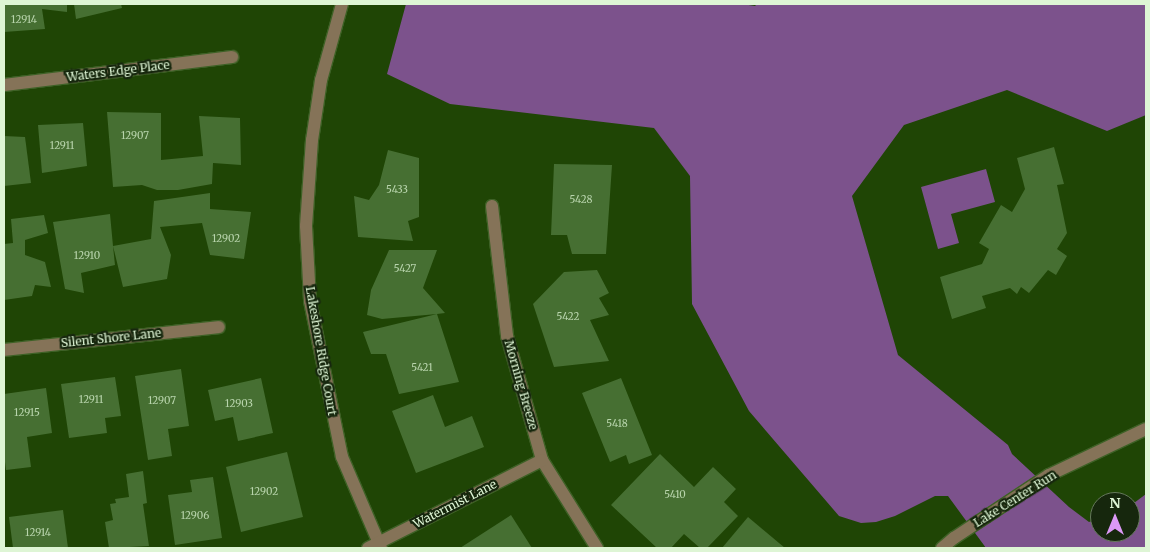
<!DOCTYPE html>
<html>
<head>
<meta charset="utf-8">
<style>
	body { margin:0 }
	#map { position:relative; width:1150px; height:552px; overflow:hidden; background:#1f4505; font-family:Merriweather,serif }
	div>[style] { position:absolute }
	.water>* { inset:0; background:#7c528c }
	.building>* { inset:0; background:#466f32 }
	.roads { filter:drop-shadow(1px 0 #3e6126) drop-shadow(-1px 0 #3e6126) drop-shadow(0 1px #3e6126) drop-shadow(0 -1px #3e6126) }
	.minor>* { height:12px; margin:-6px; padding:0 6px; transform-origin:6px; border-radius:6px; background:#857358 }
	span { translate:-50% -50%; white-space:nowrap; text-align:center; line-height:1.15; -webkit-text-stroke:4.5px #16270d; paint-order:stroke }
	.number-label { font-size:10px; color:#b8d4ac }
	.number-label span { -webkit-text-stroke-width:0 }
	.street-label { font-size:12px; color:#def5d5 }
	.frame { position:absolute; inset:0; border:5px solid #def5d5; pointer-events:none }
	.north { position:absolute; left:1090px; top:492px; width:50px; height:50px; box-sizing:border-box; background:#16270d; border:1px solid #66795d; border-radius:50%; rotate:0deg; font-size:14px; font-weight:700; line-height:20px; text-align:center; color:#def5d5 }
	.north::after { content:''; display:block; margin:auto; width:18px; height:22px; background:#db99f5; clip-path:polygon(50% 0,100% 100%,50% 72%,0 100%) }
</style>
</head>
<body>
<div id="map">
	<div class="water">
		<i style="clip-path:polygon(406px 4px,742px 4px,755px 6px,757px 4px,1146px 4px,1146px 115px,1107px 131px,1007px 90px,904px 125px,852px 196px,898px 355px,1008px 445px,1012px 454px,1069px 507px,1089px 522px,1100px 518px,1100px 532px,1130px 532px,1130px 506px,1146px 494px,1146px 548px,986px 548px,948px 496px,935px 496px,895px 516px,876px 522px,861px 523px,839px 516px,749px 411px,692px 304px,690px 176px,654px 128px,450px 104px,387px 74px)"></i>
		<i style="clip-path:polygon(986px 169px,995px 202px,951px 214px,959px 243px,938px 249px,921px 187px)"></i>
	</div>
	<div class="building">
		<i style="clip-path:polygon(4px 4px,67px 4px,67px 12px,42px 9px,45px 29px,4px 32px)"></i>
		<i style="clip-path:polygon(74px 4px,121px 4px,122px 8px,76px 19px)"></i>
		<i style="clip-path:polygon(107px 112px,161px 113px,161px 160px,203px 156px,199px 116px,240px 118px,241px 165px,213px 163px,212px 184px,178px 190px,157px 190px,142px 185px,113px 187px)"></i>
		<i style="clip-path:polygon(83px 123px,87px 166px,42px 173px,38px 125px)"></i>
		<i style="clip-path:polygon(4px 136px,25px 137px,31px 183px,4px 186px)"></i>
		<i style="clip-path:polygon(1054px 147px,1064px 184px,1057px 185px,1067px 233px,1057px 249px,1067px 256px,1056px 275px,1048px 270px,1029px 293px,1021px 287px,1017px 294px,1010px 288px,982px 296px,986px 308px,952px 319px,940px 277px,982px 264px,989px 249px,979px 243px,1001px 205px,1012px 212px,1025px 189px,1017px 158px)"></i>
		<i style="clip-path:polygon(388px 150px,419px 158px,419px 217px,408px 221px,413px 241px,358px 237px,354px 196px,369px 200px,379px 185px)"></i>
		<i style="clip-path:polygon(554px 164px,612px 165px,606px 254px,572px 254px,567px 235px,551px 235px)"></i>
		<i style="clip-path:polygon(210px 193px,210px 209px,251px 212px,244px 259px,210px 255px,202px 223px,160px 227px,171px 255px,167px 279px,123px 287px,113px 246px,115px 265px,81px 273px,84px 293px,65px 289px,53px 222px,110px 214px,113px 246px,151px 239px,154px 201px)"></i>
		<i style="clip-path:polygon(44px 215px,48px 233px,25px 240px,25px 255px,45px 262px,51px 287px,35px 285px,32px 296px,4px 300px,4px 244px,13px 243px,11px 219px)"></i>
		<i style="clip-path:polygon(389px 250px,437px 250px,423px 288px,445px 313px,437px 314px,459px 382px,399px 394px,386px 354px,371px 354px,363px 332px,437px 314px,382px 319px,367px 315px,371px 290px)"></i>
		<i style="clip-path:polygon(597px 270px,609px 293px,599px 298px,609px 315px,590px 320px,609px 361px,554px 367px,533px 304px,564px 272px)"></i>
		<i style="clip-path:polygon(181px 369px,189px 426px,168px 429px,172px 456px,148px 460px,135px 376px)"></i>
		<i style="clip-path:polygon(115px 377px,121px 416px,105px 418px,107px 433px,69px 438px,61px 384px)"></i>
		<i style="clip-path:polygon(261px 378px,273px 433px,238px 441px,233px 417px,215px 421px,208px 390px)"></i>
		<i style="clip-path:polygon(621px 378px,652px 455px,629px 464px,626px 455px,610px 462px,582px 393px)"></i>
		<i style="clip-path:polygon(46px 388px,52px 433px,27px 437px,31px 467px,6px 470px,4px 454px,4px 394px)"></i>
		<i style="clip-path:polygon(433px 395px,445px 427px,472px 416px,484px 447px,416px 473px,392px 411px)"></i>
		<i style="clip-path:polygon(287px 452px,303px 517px,241px 532px,226px 467px)"></i>
		<i style="clip-path:polygon(660px 454px,694px 487px,713px 467px,736px 489px,724px 502px,738px 516px,707px 548px,700px 548px,684px 534px,671px 548px,657px 548px,611px 505px)"></i>
		<i style="clip-path:polygon(143px 471px,147px 503px,143px 504px,149px 546px,109px 548px,105px 522px,113px 520px,110px 504px,116px 503px,115px 499px,129px 497px,126px 474px)"></i>
		<i style="clip-path:polygon(213px 477px,222px 538px,175px 545px,168px 495px,192px 492px,190px 480px)"></i>
		<i style="clip-path:polygon(63px 510px,68px 548px,13px 548px,9px 517px)"></i>
		<i style="clip-path:polygon(511px 515px,532px 548px,460px 548px)"></i>
		<i style="clip-path:polygon(748px 517px,785px 548px,722px 548px)"></i>
	</div>
	<div class="roads">
		<div class="minor">
			<i style="left:342px;top:4px;width:79px;rotate:105.4deg"></i>
			<i style="left:321px;top:80px;width:61px;rotate:98.5deg"></i>
			<i style="left:312px;top:140px;width:86px;rotate:94deg"></i>
			<i style="left:306px;top:226px;width:75px;rotate:86.9deg"></i>
			<i style="left:310px;top:301px;width:159px;rotate:78.4deg"></i>
			<i style="left:342px;top:457px;width:99px;rotate:66.8deg"></i>
			<i style="left:4px;top:85px;width:230px;rotate:-7deg"></i>
			<i style="left:492px;top:206px;width:131px;rotate:83.4deg"></i>
			<i style="left:507px;top:336px;width:129px;rotate:74.2deg"></i>
			<i style="left:542px;top:460px;width:104px;rotate:58deg"></i>
			<i style="left:4px;top:350px;width:216px;rotate:-6.1deg"></i>
			<i style="left:368px;top:548px;width:195px;rotate:-26.8deg"></i>
			<i style="left:942px;top:548px;width:16px;rotate:-40deg"></i>
			<i style="left:954px;top:538px;width:114px;rotate:-33.6deg"></i>
			<i style="left:1049px;top:475px;width:107px;rotate:-25.4deg"></i>
		</div>
	</div>
	<div class="number-label">
		<span style="left:24px;top:20px">12914</span>
		<span style="left:135px;top:136px">12907</span>
		<span style="left:62px;top:146px">12911</span>
		<span style="left:397px;top:190px">5433</span>
		<span style="left:581px;top:200px">5428</span>
		<span style="left:226px;top:239px">12902</span>
		<span style="left:87px;top:256px">12910</span>
		<span style="left:405px;top:269px">5427</span>
		<span style="left:568px;top:317px">5422</span>
		<span style="left:422px;top:368px">5421</span>
		<span style="left:91px;top:400px">12911</span>
		<span style="left:162px;top:401px">12907</span>
		<span style="left:239px;top:404px">12903</span>
		<span style="left:27px;top:413px">12915</span>
		<span style="left:617px;top:424px">5418</span>
		<span style="left:264px;top:492px">12902</span>
		<span style="left:675px;top:495px">5410</span>
		<span style="left:195px;top:516px">12906</span>
		<span style="left:38px;top:533px">12914</span>
	</div>
	<div class="street-label">
		<span style="left:118px;top:71px;rotate:-7deg">Waters Edge Place</span>
		<span style="left:111px;top:338px;rotate:-6deg">Silent Shore Lane</span>
		<span style="left:321px;top:351px;rotate:80deg">Lakeshore Ridge Court</span>
		<span style="left:521px;top:385px;rotate:74deg">Morning Breeze</span>
		<span style="left:1015px;top:499px;rotate:-32deg">Lake Center Run</span>
		<span style="left:455px;top:504px;rotate:-27deg">Watermist Lane</span>
	</div>
	<div class="frame"></div>
	<div class="north">N</div>
</div>
</body>
</html>
